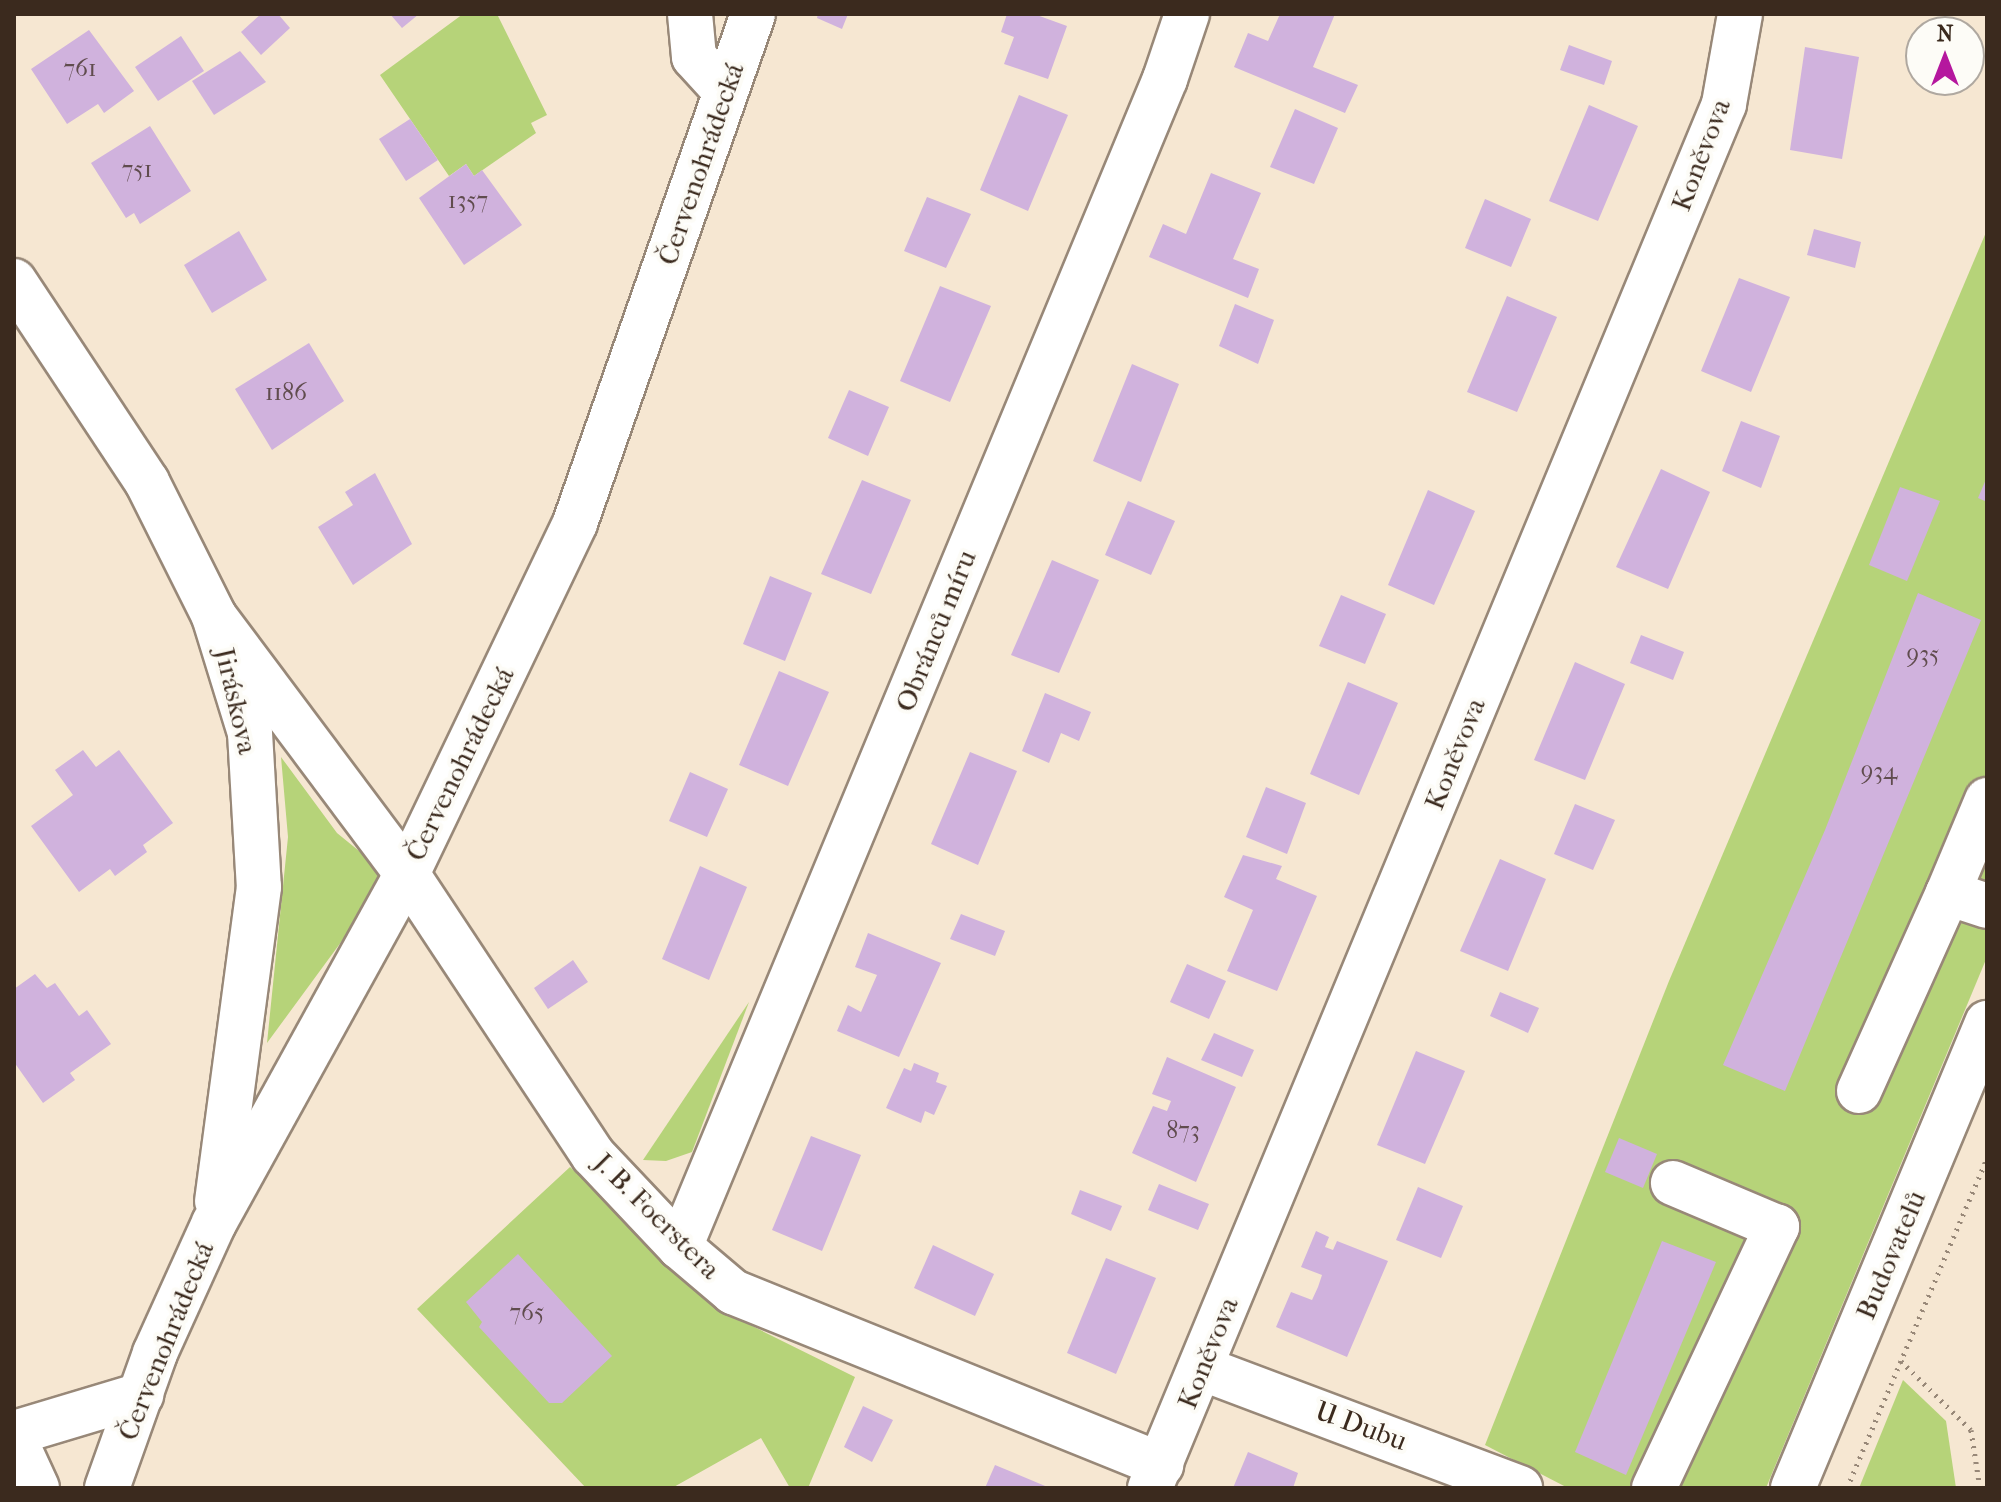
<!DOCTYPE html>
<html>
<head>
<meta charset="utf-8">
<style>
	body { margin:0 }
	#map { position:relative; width:2001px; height:1502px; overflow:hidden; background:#f6e7d2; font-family:"IM FELL French Canon",serif }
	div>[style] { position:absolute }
	.green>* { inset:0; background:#b6d379 }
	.building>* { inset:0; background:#d0b2dd }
	.path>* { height:5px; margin-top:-2.5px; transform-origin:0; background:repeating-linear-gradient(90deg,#988878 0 2px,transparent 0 8px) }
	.roads { filter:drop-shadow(2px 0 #988878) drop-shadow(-2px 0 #988878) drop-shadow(0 2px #988878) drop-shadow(0 -2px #988878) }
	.minor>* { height:44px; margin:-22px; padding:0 22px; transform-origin:22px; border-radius:22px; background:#fff }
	span { translate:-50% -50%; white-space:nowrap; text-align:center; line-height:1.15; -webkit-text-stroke:8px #fdfcf7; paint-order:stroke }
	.number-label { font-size:24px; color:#604c4e }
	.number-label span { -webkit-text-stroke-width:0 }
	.street-label { font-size:28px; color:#3b2a1e }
	.frame { position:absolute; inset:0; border:16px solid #3b2a1e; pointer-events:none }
	.north { position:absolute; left:1905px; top:16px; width:80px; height:80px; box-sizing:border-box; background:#fdfcf7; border:2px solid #afa8a0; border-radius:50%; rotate:0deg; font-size:22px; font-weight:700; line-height:32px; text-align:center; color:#3b2a1e }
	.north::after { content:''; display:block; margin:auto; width:28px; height:36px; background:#b5179e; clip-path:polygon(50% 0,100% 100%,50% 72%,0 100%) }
</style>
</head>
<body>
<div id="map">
	<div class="green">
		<i style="clip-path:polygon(463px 14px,497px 14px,547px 115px,531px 123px,536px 133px,474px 176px,466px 164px,449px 176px,380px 75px)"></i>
		<i style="clip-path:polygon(1987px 230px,1987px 957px,1766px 1488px,1568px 1488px,1485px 1445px,1669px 981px)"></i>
		<i style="clip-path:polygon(281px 757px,337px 833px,375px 864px,378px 876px,358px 919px,267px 1043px,288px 837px)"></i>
		<i style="clip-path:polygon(749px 1002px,692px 1152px,666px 1161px,643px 1160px)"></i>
		<i style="clip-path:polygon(570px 1167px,732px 1316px,855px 1377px,808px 1488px,790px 1488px,761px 1438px,672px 1488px,586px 1488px,417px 1309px)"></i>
		<i style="clip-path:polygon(1903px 1380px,1946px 1421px,1956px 1488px,1859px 1488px)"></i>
	</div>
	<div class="building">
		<i style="clip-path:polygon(261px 14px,278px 14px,290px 28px,261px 55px,241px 32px)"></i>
		<i style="clip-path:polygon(390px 14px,419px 14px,402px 28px)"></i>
		<i style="clip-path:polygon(818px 14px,848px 14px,842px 29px,817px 18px)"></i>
		<i style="clip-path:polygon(1007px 14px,1034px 14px,1067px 26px,1048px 79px,1004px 64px,1014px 37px,1001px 32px)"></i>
		<i style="clip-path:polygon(1280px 14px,1335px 14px,1313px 67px,1358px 85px,1345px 113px,1234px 67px,1248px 33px,1268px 41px)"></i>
		<i style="clip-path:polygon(89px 30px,134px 91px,104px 113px,98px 104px,67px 124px,31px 69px)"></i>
		<i style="clip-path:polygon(181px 36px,204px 71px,158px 101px,135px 67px)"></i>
		<i style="clip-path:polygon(1569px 45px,1612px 61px,1604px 85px,1560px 70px)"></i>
		<i style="clip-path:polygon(1805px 47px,1859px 57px,1842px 159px,1790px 150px)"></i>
		<i style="clip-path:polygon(240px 51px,266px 82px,214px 115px,192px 81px)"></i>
		<i style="clip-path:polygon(1019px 95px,1068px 115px,1028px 211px,980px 190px)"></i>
		<i style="clip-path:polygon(1589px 105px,1638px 126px,1598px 221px,1549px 201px)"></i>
		<i style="clip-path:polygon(1295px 109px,1338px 128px,1314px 184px,1270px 167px)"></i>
		<i style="clip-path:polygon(410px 119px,438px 160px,406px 181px,379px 139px)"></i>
		<i style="clip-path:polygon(150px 126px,191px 191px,140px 224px,134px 213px,126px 218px,91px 163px)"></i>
		<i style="clip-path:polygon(466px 164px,474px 176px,482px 170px,522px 225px,464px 265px,419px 198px)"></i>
		<i style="clip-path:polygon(1211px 173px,1261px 193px,1233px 259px,1259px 269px,1248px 298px,1149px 257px,1163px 224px,1186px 234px)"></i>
		<i style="clip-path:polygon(927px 197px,971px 214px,946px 268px,904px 251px)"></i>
		<i style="clip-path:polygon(1485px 199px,1531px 219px,1511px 267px,1465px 248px)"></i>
		<i style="clip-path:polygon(1814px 229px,1861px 242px,1855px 268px,1807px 255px)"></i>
		<i style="clip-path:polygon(239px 231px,267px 280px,212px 313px,184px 265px)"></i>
		<i style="clip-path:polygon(1739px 278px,1790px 297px,1751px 392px,1701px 371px)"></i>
		<i style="clip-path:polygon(940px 286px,991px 306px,950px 402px,900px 381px)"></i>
		<i style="clip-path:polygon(1507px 296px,1557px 317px,1517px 412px,1467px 392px)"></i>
		<i style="clip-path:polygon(1235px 304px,1274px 320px,1258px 364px,1219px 346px)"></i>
		<i style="clip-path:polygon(309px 343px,344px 401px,272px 450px,235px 389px)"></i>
		<i style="clip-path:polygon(1132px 364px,1179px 384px,1141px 482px,1093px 461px)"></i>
		<i style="clip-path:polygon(849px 390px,889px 407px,868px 456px,828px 438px)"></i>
		<i style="clip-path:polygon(1741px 421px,1780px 436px,1761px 488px,1722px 471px)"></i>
		<i style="clip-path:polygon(1661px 469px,1710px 492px,1668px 589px,1616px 567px)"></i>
		<i style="clip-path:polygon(375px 473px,412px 544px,353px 585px,318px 527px,353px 505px,345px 492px)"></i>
		<i style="clip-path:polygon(1987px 477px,1987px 502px,1978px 498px)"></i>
		<i style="clip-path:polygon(862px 480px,911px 500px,871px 594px,821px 574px)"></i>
		<i style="clip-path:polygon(1900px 487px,1940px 501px,1907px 581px,1869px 565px)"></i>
		<i style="clip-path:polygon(1428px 490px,1475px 511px,1434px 605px,1388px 585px)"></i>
		<i style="clip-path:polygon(1128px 501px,1175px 521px,1151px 575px,1105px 555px)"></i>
		<i style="clip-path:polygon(1052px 560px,1099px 580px,1059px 673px,1011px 655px)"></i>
		<i style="clip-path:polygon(770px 576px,812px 593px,785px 661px,743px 644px)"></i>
		<i style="clip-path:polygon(1918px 593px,1981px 620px,1785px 1091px,1723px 1065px,1825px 830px)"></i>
		<i style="clip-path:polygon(1341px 595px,1386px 614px,1365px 664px,1319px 646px)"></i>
		<i style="clip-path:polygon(1641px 635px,1684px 652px,1673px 680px,1630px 663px)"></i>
		<i style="clip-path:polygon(1575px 662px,1625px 684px,1585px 780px,1534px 760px)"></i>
		<i style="clip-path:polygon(779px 671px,829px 692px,788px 786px,739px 765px)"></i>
		<i style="clip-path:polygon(1348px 682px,1398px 703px,1359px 795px,1310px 774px)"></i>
		<i style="clip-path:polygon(1045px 693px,1091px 712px,1079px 741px,1061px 733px,1049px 763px,1022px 751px)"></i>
		<i style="clip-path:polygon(83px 750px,96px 767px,119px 750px,173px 823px,143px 845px,147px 852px,115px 876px,110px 869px,79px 892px,31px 826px,73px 795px,55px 770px)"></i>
		<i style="clip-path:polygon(970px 752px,1017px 771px,978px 865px,931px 844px)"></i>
		<i style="clip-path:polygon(690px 772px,728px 789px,707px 837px,669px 821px)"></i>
		<i style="clip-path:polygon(1266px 787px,1306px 803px,1287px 854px,1246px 837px)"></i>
		<i style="clip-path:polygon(1575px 804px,1615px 820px,1593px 870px,1554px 854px)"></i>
		<i style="clip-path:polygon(1243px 855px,1282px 866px,1276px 879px,1317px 896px,1277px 991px,1227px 971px,1253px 910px,1224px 897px)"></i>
		<i style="clip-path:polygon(1500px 859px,1546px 879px,1508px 971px,1460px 951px)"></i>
		<i style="clip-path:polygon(700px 866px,747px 887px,709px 980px,662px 959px)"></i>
		<i style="clip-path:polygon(961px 914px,1005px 931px,995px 956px,950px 939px)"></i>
		<i style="clip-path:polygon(868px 933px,941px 963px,899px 1057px,837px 1031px,848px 1005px,861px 1012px,877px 975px,855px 967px)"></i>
		<i style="clip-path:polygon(573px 960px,588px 982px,548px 1009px,534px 988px)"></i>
		<i style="clip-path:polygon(1187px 964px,1226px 981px,1209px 1019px,1170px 1002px)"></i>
		<i style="clip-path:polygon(35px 974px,47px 988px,55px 983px,79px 1016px,87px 1010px,111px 1044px,70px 1073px,75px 1080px,43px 1103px,14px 1062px,14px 989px)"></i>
		<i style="clip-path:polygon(1500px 992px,1539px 1008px,1528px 1033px,1490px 1016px)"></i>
		<i style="clip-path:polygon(1214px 1033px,1254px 1050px,1242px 1077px,1201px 1060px)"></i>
		<i style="clip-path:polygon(1416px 1051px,1465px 1071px,1425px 1164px,1377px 1145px)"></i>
		<i style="clip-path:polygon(1167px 1057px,1236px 1087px,1196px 1182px,1132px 1153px,1153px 1106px,1167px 1111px,1171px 1101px,1152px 1094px)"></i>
		<i style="clip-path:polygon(914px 1063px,939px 1073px,936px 1082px,947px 1086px,934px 1115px,925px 1111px,921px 1123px,886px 1108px,904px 1068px,911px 1071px)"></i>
		<i style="clip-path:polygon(811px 1136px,861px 1155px,822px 1251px,772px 1230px)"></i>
		<i style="clip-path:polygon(1619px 1138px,1657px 1154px,1643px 1188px,1605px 1172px)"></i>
		<i style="clip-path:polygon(1159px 1184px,1209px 1204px,1198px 1230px,1148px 1210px)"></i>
		<i style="clip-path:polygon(1418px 1187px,1463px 1206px,1441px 1258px,1396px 1240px)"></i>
		<i style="clip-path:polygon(1080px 1190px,1122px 1206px,1111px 1231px,1071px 1214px)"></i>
		<i style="clip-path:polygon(1316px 1231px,1329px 1237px,1325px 1247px,1333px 1250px,1337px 1241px,1388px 1261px,1347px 1357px,1276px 1327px,1291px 1292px,1312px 1300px,1318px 1287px,1322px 1275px,1301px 1267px)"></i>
		<i style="clip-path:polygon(1662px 1241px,1716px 1262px,1626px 1475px,1575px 1452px)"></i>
		<i style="clip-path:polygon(933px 1245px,994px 1274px,975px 1316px,914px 1288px)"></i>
		<i style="clip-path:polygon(518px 1254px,612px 1356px,562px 1403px,549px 1403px,479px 1327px,482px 1322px,466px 1302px)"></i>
		<i style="clip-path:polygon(1106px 1258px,1156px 1278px,1116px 1374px,1067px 1353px)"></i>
		<i style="clip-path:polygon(863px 1406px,893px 1420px,872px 1462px,844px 1447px)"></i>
		<i style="clip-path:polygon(1248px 1452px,1298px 1473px,1293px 1488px,1233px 1488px)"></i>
		<i style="clip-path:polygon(995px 1465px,1050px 1488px,985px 1488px)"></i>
	</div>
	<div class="path">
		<i style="left:1901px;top:1361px;width:98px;rotate:44.6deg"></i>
		<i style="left:1971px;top:1430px;width:59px;rotate:81.2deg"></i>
		<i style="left:1847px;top:1488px;width:358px;rotate:-67deg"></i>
	</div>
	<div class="roads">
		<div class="minor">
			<i style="left:690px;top:14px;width:43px;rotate:84.7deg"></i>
			<i style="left:694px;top:57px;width:47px;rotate:47.6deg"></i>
			<i style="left:14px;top:281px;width:241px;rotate:56.5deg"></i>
			<i style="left:147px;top:482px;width:150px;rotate:63.4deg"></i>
			<i style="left:214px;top:616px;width:122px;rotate:72.9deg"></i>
			<i style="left:250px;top:733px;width:154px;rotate:86.7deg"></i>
			<i style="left:259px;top:887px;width:317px;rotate:97.6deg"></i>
			<i style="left:214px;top:616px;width:322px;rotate:53.2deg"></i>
			<i style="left:407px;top:874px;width:337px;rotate:56.5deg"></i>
			<i style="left:593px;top:1155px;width:127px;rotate:46.6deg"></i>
			<i style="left:680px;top:1247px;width:70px;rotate:40.3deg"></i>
			<i style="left:733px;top:1292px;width:462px;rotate:22deg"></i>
			<i style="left:1948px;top:893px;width:101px;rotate:-67.2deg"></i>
			<i style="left:1859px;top:1091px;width:217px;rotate:-65.8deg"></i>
			<i style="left:1948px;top:893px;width:41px;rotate:18.4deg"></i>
			<i style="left:680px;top:1247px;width:1265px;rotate:-67.45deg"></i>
			<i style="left:1165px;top:79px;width:69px;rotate:-71.3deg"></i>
			<i style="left:1201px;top:1368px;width:341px;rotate:20.6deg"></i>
			<i style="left:14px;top:1433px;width:133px;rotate:-16.7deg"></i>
			<i style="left:14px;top:1438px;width:55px;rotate:65.3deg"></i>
			<i style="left:107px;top:1488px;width:143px;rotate:-70.4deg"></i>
			<i style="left:155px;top:1353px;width:143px;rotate:-65.6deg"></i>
			<i style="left:214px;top:1223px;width:399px;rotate:-61.1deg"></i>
			<i style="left:407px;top:874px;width:389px;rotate:-64.4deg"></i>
			<i style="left:575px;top:523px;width:539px;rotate:-70.72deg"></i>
			<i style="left:1150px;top:1488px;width:1498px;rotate:-67.47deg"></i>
			<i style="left:1724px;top:104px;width:91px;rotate:-79.9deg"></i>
			<i style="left:1654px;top:1488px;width:289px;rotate:-64.8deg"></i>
			<i style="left:1777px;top:1227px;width:113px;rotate:-157.1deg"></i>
			<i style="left:1793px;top:1488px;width:504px;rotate:-67.35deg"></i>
		</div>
	</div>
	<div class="number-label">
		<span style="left:80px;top:69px">761</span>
		<span style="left:137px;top:170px">751</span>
		<span style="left:468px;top:201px">1357</span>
		<span style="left:286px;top:393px">1186</span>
		<span style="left:1923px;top:655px">935</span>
		<span style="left:1879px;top:772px">934</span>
		<span style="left:1183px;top:1131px">873</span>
		<span style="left:527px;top:1313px">765</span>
	</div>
	<div class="street-label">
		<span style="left:1701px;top:155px;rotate:-69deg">Koněvova</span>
		<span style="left:701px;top:164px;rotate:-71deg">Červenohrádecká</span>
		<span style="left:936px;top:631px;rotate:-68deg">Obránců míru</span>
		<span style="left:236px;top:701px;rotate:77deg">Jiráskova</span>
		<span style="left:1455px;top:754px;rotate:-68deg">Koněvova</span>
		<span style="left:460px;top:764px;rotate:-64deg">Červenohrádecká</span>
		<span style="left:657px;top:1216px;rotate:45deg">J. B. Foerstera</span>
		<span style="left:1891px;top:1255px;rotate:-67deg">Budovatelů</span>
		<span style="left:166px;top:1341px;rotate:-68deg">Červenohrádecká</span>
		<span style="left:1208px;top:1353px;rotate:-68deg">Koněvova</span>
		<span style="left:1361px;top:1426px;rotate:20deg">U Dubu</span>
	</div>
	<div class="frame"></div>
	<div class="north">N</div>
</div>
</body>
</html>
